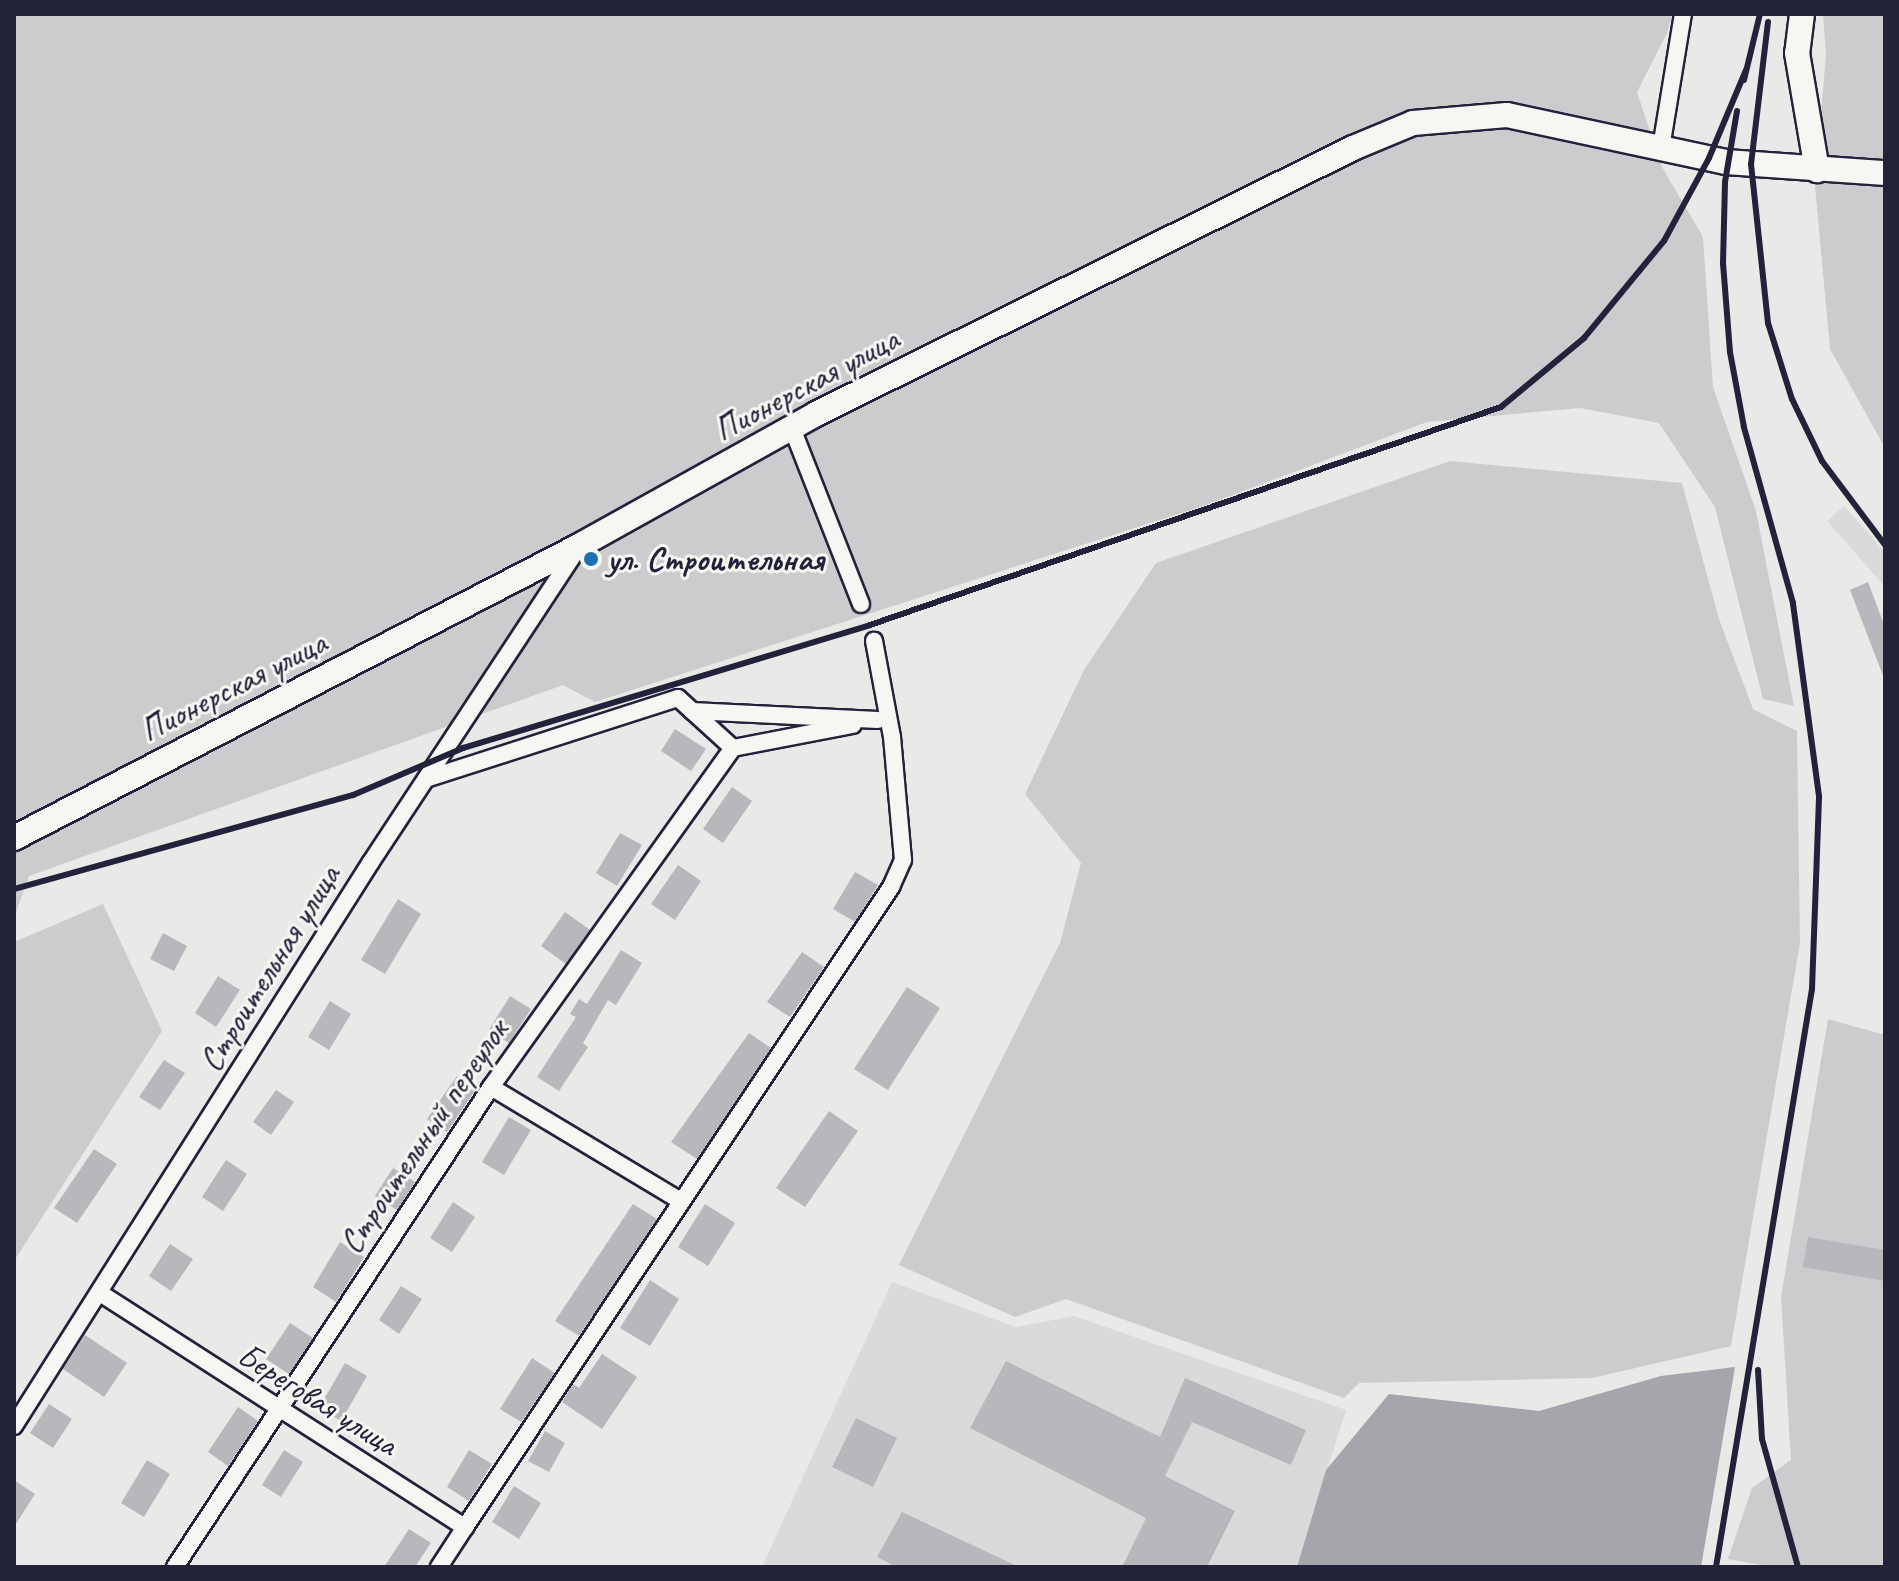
<!DOCTYPE html>
<html>
<head>
<meta charset="utf-8">
<style>
	body { margin:0 }
	#map { position:relative; width:1899px; height:1581px; overflow:hidden; background:#e9e9e7; font-family:Caveat,sans-serif }
	div>[style] { position:absolute }
	.built>* { inset:0; background:#dadada }
	.green>* { inset:0; background:#ccccce }
	.water>* { inset:0; background:#a5a5ac }
	.building>* { inset:0; background:#b8b8bc }
	.roads { filter:drop-shadow(2px 0 #22223b) drop-shadow(-2px 0 #22223b) drop-shadow(0 2px #22223b) drop-shadow(0 -2px #22223b) }
	.street>* { height:16px; margin:-8px; padding:0 8px; transform-origin:8px; border-radius:8px; background:#f6f6f2 }
	.secondary>* { height:24px; margin:-12px; padding:0 12px; transform-origin:12px; border-radius:12px; background:#f6f6f2 }
	.rail>* { height:6px; margin:-3px; padding:0 3px; transform-origin:3px; border-radius:3px; background:#22223b }
	.dots>* { width:22px; height:22px; translate:-50% -50%; box-sizing:border-box; border:4px solid #f6f6f2; border-radius:50% }
	span { translate:-50% -50%; white-space:nowrap; text-align:center; line-height:1.15; -webkit-text-stroke:6px #f6f6f2; paint-order:stroke }
	.street-label { font-size:34px; color:#22223b }
	.poi-label { font-size:34px; color:#22223b; font-weight:700 }
	.left { translate:0 -50%; text-align:left }
	.frame { position:absolute; inset:0; border:16px solid #22223b; pointer-events:none }
</style>
</head>
<body>
<div id="map">
	<div class="built">
		<i style="clip-path:polygon(1844px 506px,1885px 552px,1885px 587px,1827px 521px)"></i>
		<i style="clip-path:polygon(892px 1282px,1016px 1327px,1074px 1316px,1346px 1410px,1297px 1567px,762px 1567px)"></i>
	</div>
	<div class="green">
		<i style="clip-path:polygon(14px 14px,1672px 14px,1667px 33px,1637px 92px,1662px 167px,1703px 237px,1713px 387px,1756px 511px,1794px 706px,1763px 699px,1715px 507px,1659px 423px,1580px 408px,1427px 422px,1203px 506px,595px 702px,563px 685px,29px 876px,14px 918px)"></i>
		<i style="clip-path:polygon(1823px 14px,1885px 14px,1885px 448px,1830px 349px,1815px 186px,1826px 55px)"></i>
		<i style="clip-path:polygon(1450px 461px,1682px 483px,1719px 619px,1753px 709px,1797px 731px,1800px 943px,1731px 1346px,1592px 1378px,1359px 1383px,1344px 1398px,1066px 1299px,1015px 1317px,899px 1265px,1060px 943px,1081px 863px,1025px 794px,1084px 670px,1156px 563px)"></i>
		<i style="clip-path:polygon(103px 904px,162px 1031px,14px 1261px,14px 942px)"></i>
		<i style="clip-path:polygon(1828px 1019px,1885px 1035px,1885px 1567px,1772px 1567px,1728px 1559px,1752px 1488px,1791px 1460px,1781px 1297px)"></i>
	</div>
	<div class="water">
		<i style="clip-path:polygon(1735px 1367px,1701px 1567px,1297px 1567px,1326px 1470px,1389px 1394px,1539px 1411px,1661px 1376px)"></i>
	</div>
	<div class="building">
		<i style="clip-path:polygon(1868px 582px,1885px 627px,1884px 678px,1850px 590px)"></i>
		<i style="clip-path:polygon(675px 729px,706px 749px,691px 771px,661px 751px)"></i>
		<i style="clip-path:polygon(732px 787px,752px 801px,723px 843px,703px 829px)"></i>
		<i style="clip-path:polygon(620px 833px,642px 845px,617px 886px,596px 873px)"></i>
		<i style="clip-path:polygon(678px 865px,701px 881px,675px 920px,651px 904px)"></i>
		<i style="clip-path:polygon(855px 872px,878px 885px,855px 922px,833px 909px)"></i>
		<i style="clip-path:polygon(398px 899px,421px 914px,385px 974px,361px 960px)"></i>
		<i style="clip-path:polygon(565px 912px,590px 930px,566px 964px,541px 946px)"></i>
		<i style="clip-path:polygon(163px 933px,187px 946px,174px 971px,150px 959px)"></i>
		<i style="clip-path:polygon(621px 950px,642px 963px,616px 1005px,608px 1000px,583px 1043px,588px 1047px,559px 1091px,537px 1077px,576px 1017px,570px 1014px,579px 999px,587px 1004px)"></i>
		<i style="clip-path:polygon(802px 952px,824px 967px,790px 1017px,767px 1002px)"></i>
		<i style="clip-path:polygon(218px 976px,240px 990px,216px 1027px,195px 1013px)"></i>
		<i style="clip-path:polygon(907px 987px,940px 1008px,888px 1090px,854px 1069px)"></i>
		<i style="clip-path:polygon(510px 996px,531px 1009px,509px 1043px,489px 1030px)"></i>
		<i style="clip-path:polygon(330px 1001px,351px 1014px,329px 1050px,308px 1037px)"></i>
		<i style="clip-path:polygon(749px 1033px,771px 1048px,697px 1159px,671px 1142px)"></i>
		<i style="clip-path:polygon(164px 1060px,185px 1073px,160px 1110px,139px 1097px)"></i>
		<i style="clip-path:polygon(457px 1076px,476px 1089px,447px 1132px,427px 1119px)"></i>
		<i style="clip-path:polygon(276px 1090px,294px 1102px,271px 1135px,253px 1122px)"></i>
		<i style="clip-path:polygon(829px 1111px,858px 1131px,805px 1207px,776px 1188px)"></i>
		<i style="clip-path:polygon(509px 1117px,531px 1130px,504px 1175px,482px 1162px)"></i>
		<i style="clip-path:polygon(94px 1149px,117px 1164px,77px 1223px,54px 1208px)"></i>
		<i style="clip-path:polygon(226px 1160px,247px 1174px,223px 1211px,202px 1197px)"></i>
		<i style="clip-path:polygon(393px 1168px,415px 1182px,397px 1210px,375px 1196px)"></i>
		<i style="clip-path:polygon(453px 1202px,475px 1217px,452px 1252px,430px 1238px)"></i>
		<i style="clip-path:polygon(633px 1204px,657px 1219px,579px 1336px,555px 1321px)"></i>
		<i style="clip-path:polygon(705px 1204px,735px 1223px,708px 1266px,678px 1247px)"></i>
		<i style="clip-path:polygon(1808px 1237px,1885px 1250px,1885px 1281px,1803px 1267px)"></i>
		<i style="clip-path:polygon(340px 1242px,364px 1257px,336px 1302px,313px 1287px)"></i>
		<i style="clip-path:polygon(170px 1244px,193px 1259px,171px 1291px,149px 1276px)"></i>
		<i style="clip-path:polygon(650px 1280px,679px 1299px,650px 1346px,620px 1328px)"></i>
		<i style="clip-path:polygon(401px 1286px,422px 1299px,399px 1334px,379px 1320px)"></i>
		<i style="clip-path:polygon(290px 1323px,313px 1338px,289px 1374px,266px 1359px)"></i>
		<i style="clip-path:polygon(85px 1335px,127px 1363px,104px 1397px,63px 1369px)"></i>
		<i style="clip-path:polygon(602px 1354px,637px 1377px,602px 1429px,562px 1402px,573px 1384px,579px 1388px)"></i>
		<i style="clip-path:polygon(532px 1358px,555px 1373px,521px 1422px,500px 1409px)"></i>
		<i style="clip-path:polygon(1006px 1361px,1160px 1437px,1185px 1378px,1306px 1430px,1291px 1465px,1192px 1422px,1165px 1476px,1235px 1511px,1207px 1567px,1122px 1567px,1146px 1518px,970px 1428px)"></i>
		<i style="clip-path:polygon(345px 1363px,367px 1376px,341px 1421px,319px 1408px)"></i>
		<i style="clip-path:polygon(49px 1404px,72px 1419px,53px 1448px,30px 1433px)"></i>
		<i style="clip-path:polygon(238px 1407px,258px 1421px,228px 1466px,208px 1452px)"></i>
		<i style="clip-path:polygon(856px 1418px,897px 1438px,873px 1487px,832px 1467px)"></i>
		<i style="clip-path:polygon(545px 1431px,565px 1443px,549px 1472px,528px 1461px)"></i>
		<i style="clip-path:polygon(284px 1450px,303px 1462px,281px 1497px,262px 1485px)"></i>
		<i style="clip-path:polygon(469px 1450px,492px 1464px,469px 1501px,447px 1487px)"></i>
		<i style="clip-path:polygon(147px 1460px,170px 1474px,144px 1517px,121px 1503px)"></i>
		<i style="clip-path:polygon(14px 1480px,35px 1494px,14px 1527px)"></i>
		<i style="clip-path:polygon(514px 1486px,541px 1503px,519px 1539px,492px 1522px)"></i>
		<i style="clip-path:polygon(902px 1512px,1019px 1567px,897px 1567px,877px 1557px)"></i>
		<i style="clip-path:polygon(409px 1529px,431px 1543px,415px 1567px,384px 1567px)"></i>
	</div>
	<div class="roads">
		<div class="street">
			<i style="left:1661px;top:148px;width:136px;rotate:-80.7deg"></i>
			<i style="left:792px;top:428px;width:189px;rotate:68.6deg"></i>
			<i style="left:692px;top:711px;width:186px;rotate:2.8deg"></i>
			<i style="left:733px;top:748px;width:122px;rotate:-10.9deg"></i>
			<i style="left:426px;top:779px;width:265px;rotate:-17.8deg"></i>
			<i style="left:678px;top:698px;width:74px;rotate:42.3deg"></i>
			<i style="left:491px;top:1087px;width:219px;rotate:31deg"></i>
			<i style="left:100px;top:1293px;width:434px;rotate:32.7deg"></i>
			<i style="left:465px;top:1527px;width:48px;rotate:123deg"></i>
			<i style="left:14px;top:1426px;width:667px;rotate:-57.67deg"></i>
			<i style="left:371px;top:862px;width:375px;rotate:-56.6deg"></i>
			<i style="left:465px;top:1527px;width:769px;rotate:-56.35deg"></i>
			<i style="left:891px;top:887px;width:30px;rotate:-66deg"></i>
			<i style="left:903px;top:860px;width:123px;rotate:-95.1deg"></i>
			<i style="left:892px;top:737px;width:98px;rotate:-100.6deg"></i>
			<i style="left:175px;top:1567px;width:575px;rotate:-56.64deg"></i>
			<i style="left:491px;top:1087px;width:417px;rotate:-54.5deg"></i>
		</div>
		<div class="secondary">
			<i style="left:1802px;top:14px;width:39px;rotate:97deg"></i>
			<i style="left:1797px;top:53px;width:119px;rotate:80.3deg"></i>
			<i style="left:14px;top:838px;width:636px;rotate:-27.33deg"></i>
			<i style="left:579px;top:546px;width:271px;rotate:-29.1deg"></i>
			<i style="left:816px;top:414px;width:599px;rotate:-26.35deg"></i>
			<i style="left:1353px;top:148px;width:65px;rotate:-22.6deg"></i>
			<i style="left:1413px;top:123px;width:94px;rotate:-4.9deg"></i>
			<i style="left:1507px;top:115px;width:225px;rotate:12.1deg"></i>
			<i style="left:1727px;top:162px;width:158px;rotate:4deg"></i>
		</div>
	</div>
	<div class="rail">
		<i style="left:1768px;top:22px;width:143px;rotate:96.8deg"></i>
		<i style="left:1751px;top:164px;width:160px;rotate:83.9deg"></i>
		<i style="left:1768px;top:323px;width:80px;rotate:72.5deg"></i>
		<i style="left:1792px;top:399px;width:69px;rotate:64.2deg"></i>
		<i style="left:1822px;top:461px;width:105px;rotate:53.1deg"></i>
		<i style="left:1744px;top:80px;width:68px;rotate:-76.4deg"></i>
		<i style="left:14px;top:889px;width:352px;rotate:-15.5deg"></i>
		<i style="left:353px;top:795px;width:120px;rotate:-23.1deg"></i>
		<i style="left:463px;top:748px;width:425px;rotate:-16.8deg"></i>
		<i style="left:870px;top:625px;width:668px;rotate:-19.06deg"></i>
		<i style="left:1501px;top:407px;width:108px;rotate:-39.7deg"></i>
		<i style="left:1584px;top:338px;width:126px;rotate:-50.5deg"></i>
		<i style="left:1664px;top:241px;width:94px;rotate:-61.5deg"></i>
		<i style="left:1709px;top:158px;width:95px;rotate:-67.2deg"></i>
		<i style="left:1758px;top:1370px;width:69px;rotate:86.7deg"></i>
		<i style="left:1762px;top:1439px;width:133px;rotate:74.3deg"></i>
		<i style="left:1716px;top:1567px;width:586px;rotate:-80.57deg"></i>
		<i style="left:1812px;top:989px;width:193px;rotate:-87.9deg"></i>
		<i style="left:1819px;top:796px;width:195px;rotate:-97.7deg"></i>
		<i style="left:1793px;top:603px;width:183px;rotate:-105.6deg"></i>
		<i style="left:1744px;top:427px;width:76px;rotate:-100.6deg"></i>
		<i style="left:1730px;top:352px;width:88px;rotate:-94.5deg"></i>
		<i style="left:1723px;top:264px;width:82px;rotate:-88.6deg"></i>
		<i style="left:1725px;top:182px;width:72px;rotate:-80.4deg"></i>
	</div>
	<div class="dots">
		<i style="left:591px;top:559px;background:#1f6fb2"></i>
	</div>
	<div class="street-label">
		<span style="left:806px;top:384px;rotate:-28deg">Пионерская улица</span>
		<span style="left:233px;top:686px;rotate:-27deg">Пионерская улица</span>
		<span style="left:269px;top:968px;rotate:-58deg">Строительная улица</span>
		<span style="left:423px;top:1136px;rotate:-56deg">Строительный переулок</span>
		<span style="left:318px;top:1399px;rotate:32deg">Береговая улица</span>
	</div>
	<div class="poi-label">
		<span class="left" style="left:607px;top:559px">ул. Строительная</span>
	</div>
	<div class="frame"></div>
</div>
</body>
</html>
